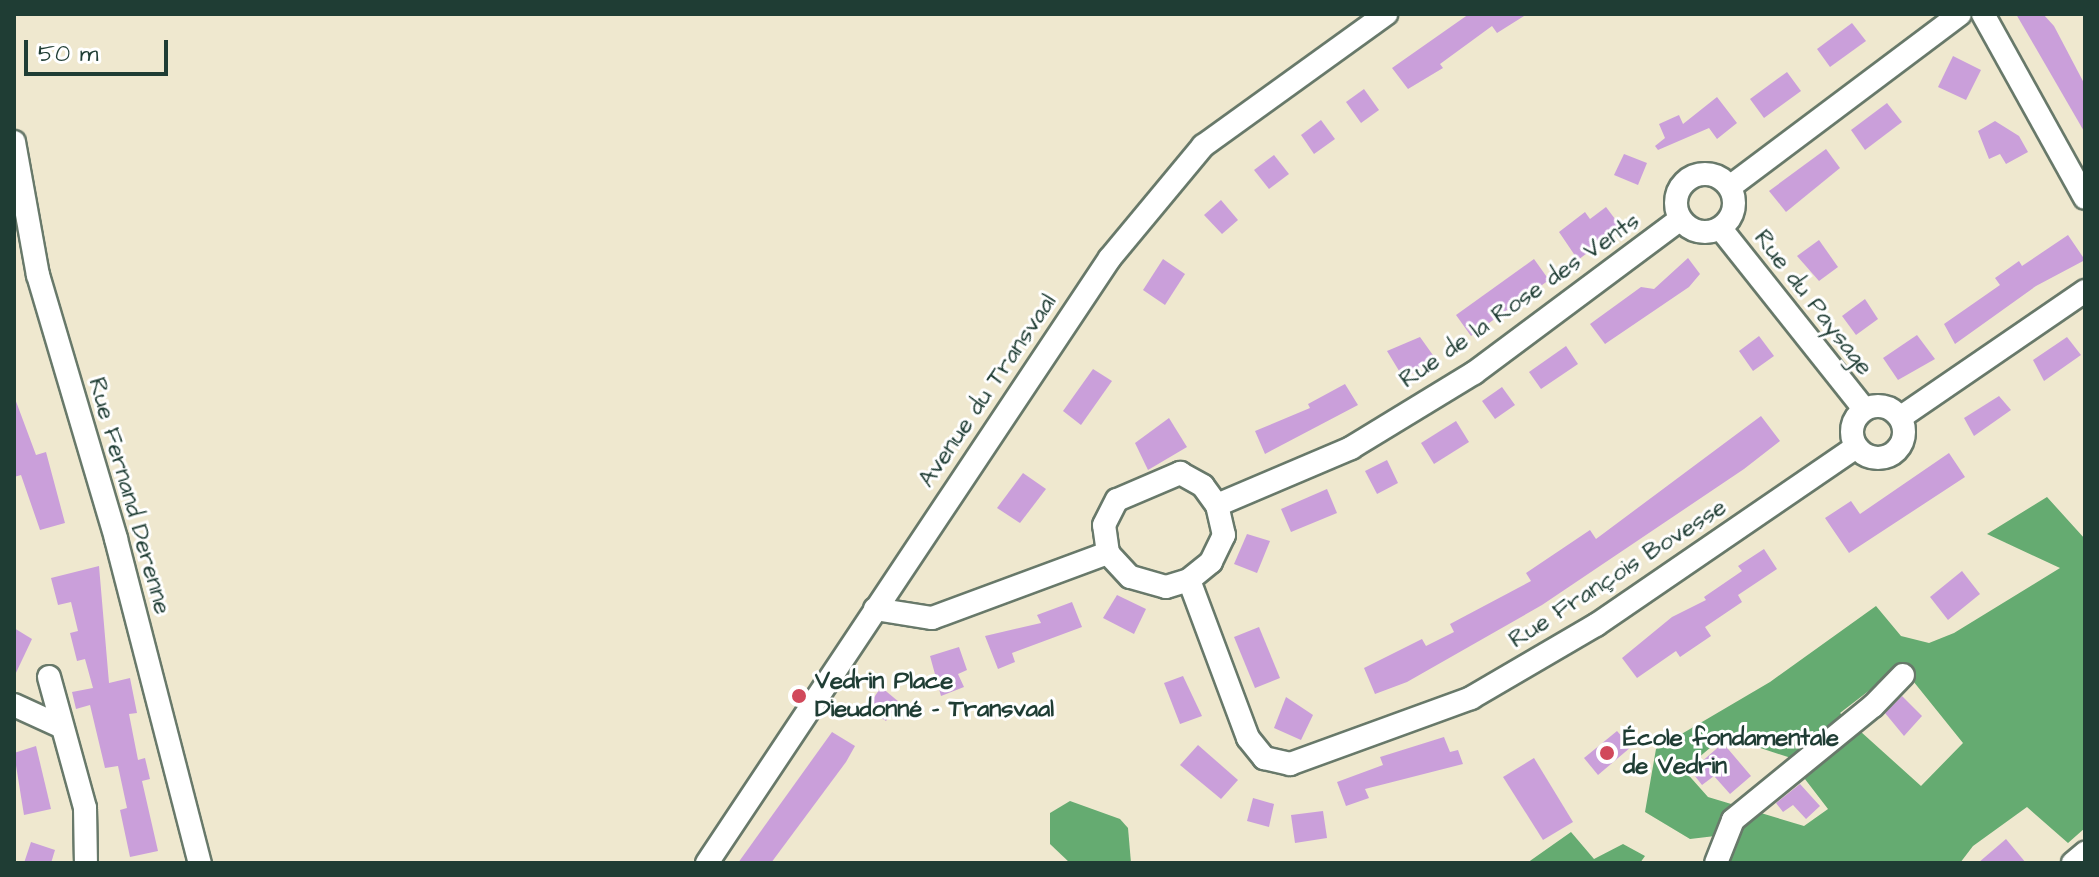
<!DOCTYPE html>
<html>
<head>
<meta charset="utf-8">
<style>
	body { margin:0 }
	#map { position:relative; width:2099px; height:877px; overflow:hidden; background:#efe8cf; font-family:"Architects Daughter",sans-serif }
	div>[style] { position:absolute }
	.forest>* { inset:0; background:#65ab71 }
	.building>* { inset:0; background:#ca9fda }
	.roads { filter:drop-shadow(2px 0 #68796a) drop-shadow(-2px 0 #68796a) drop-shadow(0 2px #68796a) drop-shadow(0 -2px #68796a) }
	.minor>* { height:22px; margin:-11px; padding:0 11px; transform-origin:11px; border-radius:11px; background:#fff }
	.minor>.ring { margin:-11px; padding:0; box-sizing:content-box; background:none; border:22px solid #fff; border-radius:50% }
	.dots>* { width:22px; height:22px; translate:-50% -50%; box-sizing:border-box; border:4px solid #fff; border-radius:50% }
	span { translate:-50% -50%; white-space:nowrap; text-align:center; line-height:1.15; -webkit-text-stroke:6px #fff; paint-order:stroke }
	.street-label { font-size:24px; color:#1f3d34 }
	.poi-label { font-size:24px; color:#1f3d34; font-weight:700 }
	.left { translate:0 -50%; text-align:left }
	.frame { position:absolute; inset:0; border:16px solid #1f3d34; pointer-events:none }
	.scale { position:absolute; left:24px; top:40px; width:144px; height:36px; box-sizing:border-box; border:4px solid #1f3d34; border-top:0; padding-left:10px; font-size:24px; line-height:28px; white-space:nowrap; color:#1f3d34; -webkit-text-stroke:6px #fff; paint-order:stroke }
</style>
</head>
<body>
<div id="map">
	<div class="forest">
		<i style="clip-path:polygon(evenodd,2047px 497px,2085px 539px,2085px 828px,2068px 843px,2027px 807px,1973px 846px,1960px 863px,1727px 863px,1732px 834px,1690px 839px,1645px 812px,1656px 749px,1770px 682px,1876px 606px,1901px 636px,1929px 643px,1954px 633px,2060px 568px,1987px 534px,2047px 497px,1901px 666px,1963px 743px,1921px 786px,1840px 713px,1901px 666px,2047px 497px,1724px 736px,1788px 757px,1828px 809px,1804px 826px,1708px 797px,1684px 770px,1724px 736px)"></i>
		<i style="clip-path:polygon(1070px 801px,1120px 819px,1128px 828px,1131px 863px,1070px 863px,1050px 844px,1050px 813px)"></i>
		<i style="clip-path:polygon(1571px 832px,1594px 859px,1623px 844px,1645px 856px,1640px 863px,1527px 863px)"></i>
	</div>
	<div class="building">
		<i style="clip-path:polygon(1469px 14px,1527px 14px,1497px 33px,1492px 26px,1440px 64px,1443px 68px,1408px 89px,1392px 68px)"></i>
		<i style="clip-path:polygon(2016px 14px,2043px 14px,2054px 26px,2085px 85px,2085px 133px)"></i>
		<i style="clip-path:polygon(1852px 23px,1866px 41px,1830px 67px,1817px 49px)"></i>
		<i style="clip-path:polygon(1953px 56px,1981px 70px,1966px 100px,1938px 87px)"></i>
		<i style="clip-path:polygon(1787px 72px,1801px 91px,1764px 118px,1750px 99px)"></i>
		<i style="clip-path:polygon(1364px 89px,1379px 110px,1361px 123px,1346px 102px)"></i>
		<i style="clip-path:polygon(1717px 97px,1737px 123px,1717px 139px,1709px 128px,1658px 150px,1655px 146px,1665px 138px,1659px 124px,1679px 115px,1683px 124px)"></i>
		<i style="clip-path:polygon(1887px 103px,1902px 122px,1865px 150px,1851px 130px)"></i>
		<i style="clip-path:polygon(1321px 120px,1335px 139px,1314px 154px,1301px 135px)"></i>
		<i style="clip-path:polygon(1995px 121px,2019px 136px,2028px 152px,2006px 164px,2000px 154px,1989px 159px,1978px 131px)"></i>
		<i style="clip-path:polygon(1826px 149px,1840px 168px,1786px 212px,1769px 191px)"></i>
		<i style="clip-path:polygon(1624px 154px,1647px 163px,1638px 185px,1614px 175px)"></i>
		<i style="clip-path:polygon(1274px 155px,1289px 174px,1269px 189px,1254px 170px)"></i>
		<i style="clip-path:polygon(1221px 200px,1238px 220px,1222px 234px,1204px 215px)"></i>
		<i style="clip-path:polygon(1606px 207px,1621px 227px,1578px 260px,1559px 232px,1585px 212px,1590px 219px)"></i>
		<i style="clip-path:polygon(2068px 235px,2085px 260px,2036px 286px,1955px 344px,1944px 324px,2000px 285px,1995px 278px,2019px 261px,2022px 266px)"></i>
		<i style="clip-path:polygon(1819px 240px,1838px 267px,1819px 281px,1797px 256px)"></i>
		<i style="clip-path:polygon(1688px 258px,1700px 274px,1689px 287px,1605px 344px,1590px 324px,1641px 287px,1654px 289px)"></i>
		<i style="clip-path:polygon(1163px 259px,1185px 274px,1165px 305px,1143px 290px)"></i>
		<i style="clip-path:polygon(1534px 259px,1549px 280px,1471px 336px,1456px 315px)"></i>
		<i style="clip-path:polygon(1865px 299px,1878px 319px,1856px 335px,1842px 316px)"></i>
		<i style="clip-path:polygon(1917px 335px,1935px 359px,1898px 380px,1883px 358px)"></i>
		<i style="clip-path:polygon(1759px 336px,1774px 356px,1753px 371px,1739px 351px)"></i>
		<i style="clip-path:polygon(1420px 337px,1435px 358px,1404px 379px,1387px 351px)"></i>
		<i style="clip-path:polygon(2067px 337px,2081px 355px,2044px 381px,2033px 360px)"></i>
		<i style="clip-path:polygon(1566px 346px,1578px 364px,1541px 389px,1529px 372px)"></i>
		<i style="clip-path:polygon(1093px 369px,1112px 381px,1081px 425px,1063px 411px)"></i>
		<i style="clip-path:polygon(1345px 384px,1358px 405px,1265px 454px,1255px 431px,1310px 408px,1308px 404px)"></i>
		<i style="clip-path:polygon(1502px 387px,1515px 405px,1495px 419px,1482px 401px)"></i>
		<i style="clip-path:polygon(14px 396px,36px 455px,46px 452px,65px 523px,40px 530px,21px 475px,14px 477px)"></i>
		<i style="clip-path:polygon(1999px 396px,2011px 410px,1974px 436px,1964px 418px)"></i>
		<i style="clip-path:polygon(1761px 416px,1780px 441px,1744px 469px,1542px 605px,1407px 682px,1375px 694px,1364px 668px,1422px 639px,1426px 646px,1454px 632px,1450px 624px,1531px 581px,1526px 573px,1590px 530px,1596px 539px)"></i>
		<i style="clip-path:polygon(1169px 418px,1187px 447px,1148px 470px,1135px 443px)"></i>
		<i style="clip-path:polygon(1456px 421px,1469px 442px,1434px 464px,1421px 443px)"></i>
		<i style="clip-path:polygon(1949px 453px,1965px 477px,1849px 553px,1825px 518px,1851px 501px,1860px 514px)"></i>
		<i style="clip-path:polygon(1387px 460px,1398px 483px,1377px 494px,1365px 471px)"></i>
		<i style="clip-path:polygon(1023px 473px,1046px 489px,1020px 523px,997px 508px)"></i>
		<i style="clip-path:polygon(1327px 489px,1337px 513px,1291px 532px,1281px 509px)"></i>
		<i style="clip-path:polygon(1247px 534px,1270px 541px,1257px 573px,1234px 564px)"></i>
		<i style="clip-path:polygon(1764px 549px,1777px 569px,1738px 595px,1742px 602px,1705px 627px,1711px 636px,1680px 657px,1676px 651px,1637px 678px,1622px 658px,1672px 617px,1706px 600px,1704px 597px,1742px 571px,1738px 566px)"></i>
		<i style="clip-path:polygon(99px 566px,109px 683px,130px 678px,137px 713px,129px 714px,138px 760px,145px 758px,150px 779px,142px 781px,158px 851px,130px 857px,120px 810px,127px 808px,118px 766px,105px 768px,90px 705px,76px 709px,72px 692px,93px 688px,85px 659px,77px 661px,70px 633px,78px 631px,71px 602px,58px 605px,51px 578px)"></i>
		<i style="clip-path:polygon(1962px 571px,1980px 594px,1948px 620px,1930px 597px)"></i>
		<i style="clip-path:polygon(1117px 595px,1146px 609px,1134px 634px,1103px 618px)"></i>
		<i style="clip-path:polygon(1072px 602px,1082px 627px,1012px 653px,1015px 662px,998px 669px,985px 636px,1041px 623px,1037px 615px)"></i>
		<i style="clip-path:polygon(1259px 627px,1280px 678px,1255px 688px,1234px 637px)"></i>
		<i style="clip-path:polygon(14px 628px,32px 639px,14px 677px)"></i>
		<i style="clip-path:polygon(959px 647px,967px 670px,958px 674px,964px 687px,941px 696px,930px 656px)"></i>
		<i style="clip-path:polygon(1183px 676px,1202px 716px,1180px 724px,1164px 683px)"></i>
		<i style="clip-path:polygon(881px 687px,899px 702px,886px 721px,867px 708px)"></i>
		<i style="clip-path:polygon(1902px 696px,1922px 716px,1904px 736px,1885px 713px)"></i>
		<i style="clip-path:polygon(1286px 697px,1313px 715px,1301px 740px,1274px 728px)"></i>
		<i style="clip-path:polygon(1617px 731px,1631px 747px,1598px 775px,1584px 758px)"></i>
		<i style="clip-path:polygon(832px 732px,855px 746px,846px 762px,771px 863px,738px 863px)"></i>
		<i style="clip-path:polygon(1444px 737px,1450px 752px,1458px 750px,1463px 764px,1365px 789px,1369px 798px,1346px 806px,1337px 782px,1383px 765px,1380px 757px)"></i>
		<i style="clip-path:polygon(1723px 743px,1751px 776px,1730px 794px,1714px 776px,1702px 785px,1691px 771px)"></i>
		<i style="clip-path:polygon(1198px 745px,1238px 780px,1221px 799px,1180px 765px)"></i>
		<i style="clip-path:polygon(36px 746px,51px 809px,24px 815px,14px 753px)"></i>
		<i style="clip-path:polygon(1534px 758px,1573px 822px,1543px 840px,1503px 777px)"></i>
		<i style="clip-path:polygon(1800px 784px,1820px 806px,1806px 819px,1793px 805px,1783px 812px,1776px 803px)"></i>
		<i style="clip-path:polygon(1253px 798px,1274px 804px,1269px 827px,1247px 821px)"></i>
		<i style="clip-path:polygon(1323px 811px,1327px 838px,1295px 843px,1291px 815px)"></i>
		<i style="clip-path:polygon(2006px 839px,2026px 863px,1978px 863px)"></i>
		<i style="clip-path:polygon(31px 842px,55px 850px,51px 863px,24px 863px)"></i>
	</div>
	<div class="roads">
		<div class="minor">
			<i style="left:1983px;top:14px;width:210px;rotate:61deg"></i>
			<i style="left:14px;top:142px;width:135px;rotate:79.8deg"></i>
			<i style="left:38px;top:275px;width:275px;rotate:73.5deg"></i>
			<i style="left:116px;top:539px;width:335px;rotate:75.5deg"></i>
			<i class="ring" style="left:1676px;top:174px;width:36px;height:36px"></i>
			<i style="left:1731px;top:186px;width:286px;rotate:-36.9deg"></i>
			<i style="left:1721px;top:229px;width:230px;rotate:51.5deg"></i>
			<i class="ring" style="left:1852px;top:406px;width:30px;height:30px"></i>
			<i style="left:1901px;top:417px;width:223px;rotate:-34.4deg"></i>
			<i style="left:1180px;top:473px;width:26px;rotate:29deg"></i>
			<i style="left:1203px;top:486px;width:24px;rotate:54deg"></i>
			<i style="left:1217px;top:505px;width:31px;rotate:77deg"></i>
			<i style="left:1224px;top:535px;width:30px;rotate:116deg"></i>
			<i style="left:1211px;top:562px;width:28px;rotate:141deg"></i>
			<i style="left:1189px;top:580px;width:24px;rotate:163deg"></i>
			<i style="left:1166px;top:587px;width:37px;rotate:-164deg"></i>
			<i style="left:1130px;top:577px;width:33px;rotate:-133deg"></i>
			<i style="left:1108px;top:553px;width:28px;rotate:-98deg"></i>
			<i style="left:1104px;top:525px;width:28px;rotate:-63deg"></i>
			<i style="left:1117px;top:500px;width:69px;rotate:-23.2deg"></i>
			<i style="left:1217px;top:505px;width:146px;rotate:-23deg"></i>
			<i style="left:1351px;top:448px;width:144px;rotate:-31.4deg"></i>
			<i style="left:1474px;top:373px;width:256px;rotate:-36.7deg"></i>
			<i style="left:1189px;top:580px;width:169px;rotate:69.5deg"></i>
			<i style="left:1248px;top:738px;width:26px;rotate:51deg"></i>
			<i style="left:1264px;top:758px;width:27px;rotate:13deg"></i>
			<i style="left:1290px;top:764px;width:193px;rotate:-20deg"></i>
			<i style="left:1471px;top:698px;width:145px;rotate:-30.3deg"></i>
			<i style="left:1596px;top:625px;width:315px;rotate:-34.4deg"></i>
			<i style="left:875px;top:609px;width:58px;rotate:9deg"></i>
			<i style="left:932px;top:618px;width:188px;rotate:-20.3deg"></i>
			<i style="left:49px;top:677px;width:136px;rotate:74.6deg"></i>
			<i style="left:85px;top:808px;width:55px;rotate:89deg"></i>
			<i style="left:14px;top:705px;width:53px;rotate:24.6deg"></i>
			<i style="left:707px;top:863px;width:727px;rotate:-56.33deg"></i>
			<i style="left:1110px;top:258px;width:146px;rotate:-50.3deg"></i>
			<i style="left:1203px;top:146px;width:226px;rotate:-35.8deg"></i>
			<i style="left:1716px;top:863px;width:46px;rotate:-68.4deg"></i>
			<i style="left:1733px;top:820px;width:181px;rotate:-39.2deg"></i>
			<i style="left:1873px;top:706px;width:43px;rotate:-45.9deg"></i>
			<i style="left:2073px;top:863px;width:16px;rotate:-40deg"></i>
		</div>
	</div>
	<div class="dots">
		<i style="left:799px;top:696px;background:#d1495b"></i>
		<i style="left:1607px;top:753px;background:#d1495b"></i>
	</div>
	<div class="street-label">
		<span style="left:1520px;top:301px;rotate:-35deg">Rue de la Rose des Vents</span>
		<span style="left:1813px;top:303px;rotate:52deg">Rue du Paysage</span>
		<span style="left:988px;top:391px;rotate:-56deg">Avenue du Transvaal</span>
		<span style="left:129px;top:496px;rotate:74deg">Rue Fernand Derenne</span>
		<span style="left:1618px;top:574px;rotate:-33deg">Rue François Bovesse</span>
	</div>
	<div class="poi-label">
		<span class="left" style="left:815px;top:696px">Vedrin Place<br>Dieudonné - Transvaal</span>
		<span class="left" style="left:1623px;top:753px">École fondamentale<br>de Vedrin</span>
	</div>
	<div class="frame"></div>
	<div class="scale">50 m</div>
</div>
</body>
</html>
